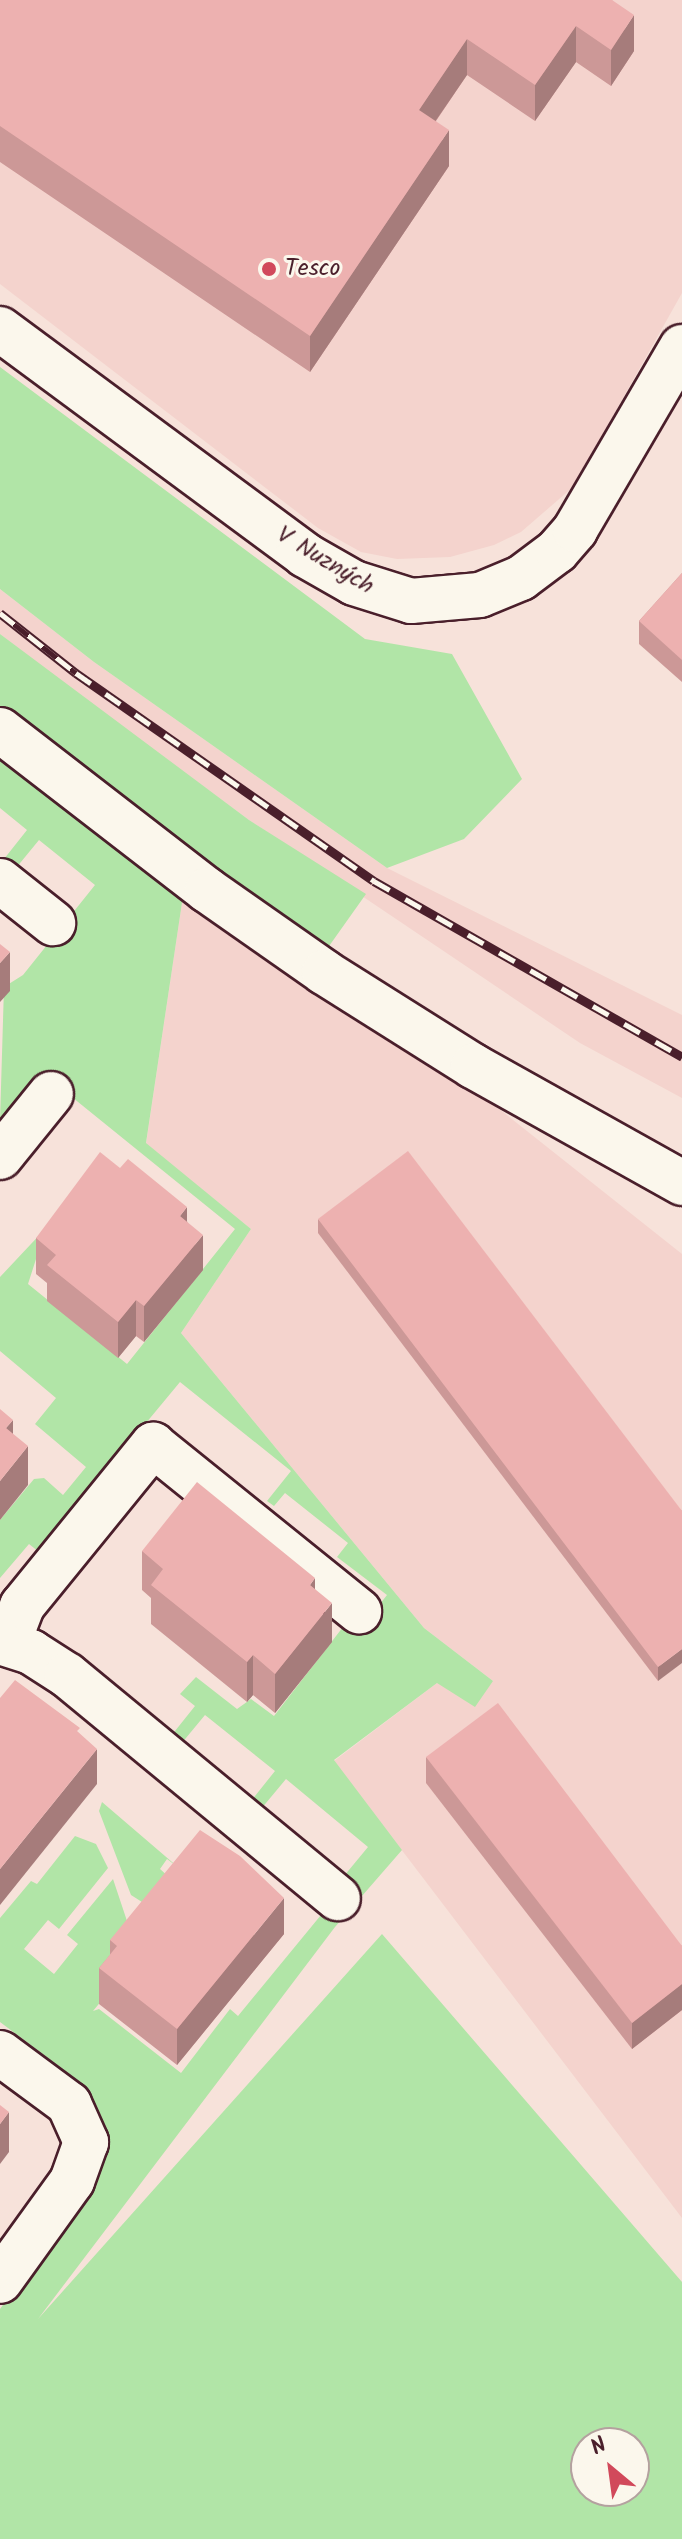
<!DOCTYPE html>
<html>
<head>
<meta charset="utf-8">
<style>
	body { margin:0 }
	#map { position:relative; width:682px; height:2539px; overflow:hidden; background:#f7e2da; font-family:Kalam,sans-serif }
	div>[style] { position:absolute }
	.built>* { inset:0; background:#f4d3cd }
	.green>* { inset:0; background:#b1e5a7 }
	.roads { filter:drop-shadow(2px 0 #4a1f2b) drop-shadow(-2px 0 #4a1f2b) drop-shadow(0 2px #4a1f2b) drop-shadow(0 -2px #4a1f2b) }
	.minor>* { height:44px; margin:-22px; padding:0 22px; transform-origin:22px; border-radius:22px; background:#fbf7ec }
	.rail>* { height:9px; margin-top:-4.5px; transform-origin:0; background:repeating-linear-gradient(90deg,#fbf7ec 0 18px,#4a1f2b 0 36px); box-sizing:border-box; border-block:2px solid #4a1f2b }
	.wall>* { inset:0; background:#cc9897 }
	.shaded-wall>* { inset:0; background:#a67c7b }
	.building>* { inset:0; background:#edb1b0 }
	.dots>* { width:22px; height:22px; translate:-50% -50%; box-sizing:border-box; border:4px solid #fbf7ec; border-radius:50% }
	span { translate:-50% -50%; white-space:nowrap; text-align:center; line-height:1.15; -webkit-text-stroke:6px #fbf7ec; paint-order:stroke }
	.poi-label { font-size:24px; color:#4a1f2b }
	.left { translate:0 -50%; text-align:left }
	.street-label { font-size:24px; color:#4a1f2b }
	.north { position:absolute; left:570px; top:2427px; width:80px; height:80px; box-sizing:border-box; background:#fbf7ec; border:2px solid #b4a19f; border-radius:50%; rotate:331deg; font-size:22px; font-weight:700; line-height:32px; text-align:center; color:#4a1f2b }
	.north::after { content:''; display:block; margin:auto; width:28px; height:36px; background:#d1495b; clip-path:polygon(50% 0,100% 100%,50% 72%,0 100%) }
</style>
</head>
<body>
<div id="map">
	<div class="built">
		<i style="clip-path:polygon(0 0,682px 0,682px 293px,573px 487px,521px 532px,494px 545px,450px 557px,397px 559px,361px 552px,318px 528px,0 284px)"></i>
		<i style="clip-path:polygon(0 589px,94px 662px,387px 868px,682px 1015px,682px 1098px,580px 1043px,249px 820px,72px 690px,0 634px)"></i>
		<i style="clip-path:polygon(183px 896px,474px 1089px,682px 1254px,682px 2218px,334px 1761px,437px 1683px,493px 1681px,424px 1628px,181px 1333px,251px 1229px,146px 1144px)"></i>
	</div>
	<div class="green">
		<i style="clip-path:polygon(0 367px,365px 639px,452px 654px,522px 779px,464px 839px,387px 868px,94px 662px,0 589px)"></i>
		<i style="clip-path:polygon(0 634px,249px 820px,366px 894px,322px 956px,0 712px)"></i>
		<i style="clip-path:polygon(evenodd,0 752px,183px 896px,146px 1143px,251px 1229px,181px 1333px,424px 1628px,493px 1681px,475px 1707px,437px 1683px,334px 1760px,402px 1850px,335px 1927px,38px 2319px,382px 1934px,682px 2282px,682px 2539px,0 2539px,0 2309px,97px 2174px,90px 2097px,72px 2076px,0 2022px,0 1918px,31px 1881px,37px 1884px,75px 1836px,96px 1844px,108px 1868px,59px 1929px,48px 1920px,24px 1949px,54px 1974px,78px 1944px,67px 1935px,113px 1879px,128px 1924px,117px 1982px,93px 2011px,99px 2009px,181px 2073px,230px 2009px,238px 2016px,321px 1915px,329px 1920px,356px 1886px,344px 1876px,368px 1847px,286px 1779px,261px 1809px,251px 1801px,275px 1771px,205px 1715px,181px 1744px,171px 1736px,195px 1706px,180px 1694px,196px 1677px,237px 1709px,251px 1699px,274px 1716px,343px 1627px,349px 1624px,359px 1631px,387px 1595px,337px 1557px,348px 1543px,285px 1493px,274px 1506px,267px 1501px,291px 1471px,180px 1382px,39px 1552px,29px 1544px,0 1578px,0 1520px,34px 1479px,44px 1478px,63px 1495px,86px 1467px,35px 1424px,56px 1398px,0 1351px,0 1277px,46px 1228px,28px 1284px,127px 1364px,235px 1229px,41px 1072px,0 1121px,4px 987px,23px 975px,95px 885px,39px 840px,16px 868px,4px 859px,27px 830px,0 808px,0 752px,586px 2443px,634px 2443px,634px 2491px,586px 2491px,586px 2443px)"></i>
		<i style="clip-path:polygon(102px 1802px,179px 1868px,167px 1859px,160px 1869px,170px 1878px,142px 1902px,131px 1895px,99px 1811px)"></i>
	</div>
	<div class="roads">
		<div class="minor">
			<i style="left:0;top:329px;width:380px;rotate:36.5deg"></i>
			<i style="left:305px;top:555px;width:56px;rotate:29.7deg"></i>
			<i style="left:354px;top:583px;width:60px;rotate:17.5deg"></i>
			<i style="left:411px;top:601px;width:69px;rotate:-5deg"></i>
			<i style="left:480px;top:595px;width:44px;rotate:-22.5deg"></i>
			<i style="left:521px;top:578px;width:45px;rotate:-36.9deg"></i>
			<i style="left:557px;top:551px;width:28px;rotate:-49deg"></i>
			<i style="left:575px;top:530px;width:212px;rotate:-59.7deg"></i>
			<i style="left:0;top:730px;width:262px;rotate:37.7deg"></i>
			<i style="left:207px;top:890px;width:143px;rotate:35deg"></i>
			<i style="left:324px;top:972px;width:176px;rotate:32.2deg"></i>
			<i style="left:473px;top:1066px;width:240px;rotate:29.2deg"></i>
			<i style="left:0;top:881px;width:68px;rotate:38.4deg"></i>
			<i style="left:0;top:1157px;width:81px;rotate:-51deg"></i>
			<i style="left:0;top:1642px;width:33px;rotate:18deg"></i>
			<i style="left:31px;top:1652px;width:43px;rotate:32.6deg"></i>
			<i style="left:67px;top:1675px;width:351px;rotate:39.5deg"></i>
			<i style="left:8px;top:1643px;width:40px;rotate:-69deg"></i>
			<i style="left:22px;top:1606px;width:208px;rotate:-50.9deg"></i>
			<i style="left:153px;top:1445px;width:265px;rotate:38.9deg"></i>
			<i style="left:0;top:2053px;width:86px;rotate:36.5deg"></i>
			<i style="left:69px;top:2104px;width:42px;rotate:65.9deg"></i>
			<i style="left:86px;top:2142px;width:41px;rotate:109.7deg"></i>
			<i style="left:72px;top:2181px;width:123px;rotate:125.8deg"></i>
		</div>
	</div>
	<div class="rail">
		<i style="left:0;top:613px;width:97px;rotate:38.3deg"></i>
		<i style="left:76px;top:673px;width:363px;rotate:34.9deg"></i>
		<i style="left:374px;top:881px;width:355px;rotate:29.7deg"></i>
	</div>
	<div class="wall">
		<i style="clip-path:polygon(0 0,612px 0,634px 51px,611px 86px,576px 62px,535px 121px,467px 75px,436px 121px,449px 166px,310px 372px,0 162px)"></i>
		<i style="clip-path:polygon(682px 573px,682px 682px,639px 644px,639px 621px)"></i>
		<i style="clip-path:polygon(318px 1219px,682px 1511px,658px 1681px,318px 1233px)"></i>
		<i style="clip-path:polygon(187px 1221px,203px 1270px,144px 1342px,136px 1336px,118px 1358px,47px 1301px,47px 1283px,36px 1274px,36px 1238px)"></i>
		<i style="clip-path:polygon(142px 1551px,315px 1589px,332px 1642px,275px 1713px,253px 1695px,247px 1702px,151px 1624px,151px 1598px,142px 1590px)"></i>
		<i style="clip-path:polygon(426px 1757px,682px 1946px,682px 2010px,632px 2049px,426px 1783px)"></i>
		<i style="clip-path:polygon(284px 1934px,177px 2065px,99px 2004px,99px 1968px,110px 1955px,110px 1940px)"></i>
	</div>
	<div class="shaded-wall">
		<i style="clip-path:polygon(634px 15px,634px 51px,611px 86px,611px 50px)"></i>
		<i style="clip-path:polygon(576px 26px,576px 62px,535px 121px,535px 85px)"></i>
		<i style="clip-path:polygon(467px 39px,467px 75px,419px 145px,419px 110px)"></i>
		<i style="clip-path:polygon(449px 130px,449px 166px,310px 372px,310px 336px)"></i>
		<i style="clip-path:polygon(10px 952px,10px 991px,0 1002px,0 963px)"></i>
		<i style="clip-path:polygon(187px 1207px,187px 1243px,180px 1216px)"></i>
		<i style="clip-path:polygon(203px 1235px,203px 1270px,144px 1342px,144px 1306px)"></i>
		<i style="clip-path:polygon(136px 1300px,136px 1336px,118px 1358px,118px 1322px)"></i>
		<i style="clip-path:polygon(13px 1420px,13px 1459px,6px 1428px)"></i>
		<i style="clip-path:polygon(28px 1446px,28px 1485px,0 1520px,0 1481px)"></i>
		<i style="clip-path:polygon(315px 1578px,315px 1617px,310px 1585px)"></i>
		<i style="clip-path:polygon(332px 1603px,332px 1642px,275px 1713px,275px 1674px)"></i>
		<i style="clip-path:polygon(682px 1649px,682px 1663px,658px 1681px,658px 1667px)"></i>
		<i style="clip-path:polygon(253px 1655px,253px 1695px,247px 1702px,247px 1662px)"></i>
		<i style="clip-path:polygon(97px 1749px,97px 1784px,0 1905px,0 1869px)"></i>
		<i style="clip-path:polygon(284px 1898px,284px 1934px,177px 2065px,177px 2029px)"></i>
		<i style="clip-path:polygon(682px 1984px,682px 2010px,632px 2049px,632px 2023px)"></i>
		<i style="clip-path:polygon(9px 2112px,9px 2152px,0 2164px,0 2124px)"></i>
	</div>
	<div class="building">
		<i style="clip-path:polygon(0 0,612px 0,634px 15px,611px 50px,576px 26px,535px 85px,467px 39px,419px 110px,449px 130px,310px 336px,0 126px)"></i>
		<i style="clip-path:polygon(682px 573px,682px 660px,639px 621px)"></i>
		<i style="clip-path:polygon(0 944px,10px 952px,0 963px)"></i>
		<i style="clip-path:polygon(408px 1151px,682px 1511px,682px 1649px,658px 1667px,318px 1219px)"></i>
		<i style="clip-path:polygon(100px 1152px,120px 1168px,128px 1159px,187px 1207px,180px 1216px,203px 1235px,144px 1306px,136px 1300px,118px 1322px,47px 1265px,56px 1255px,36px 1238px)"></i>
		<i style="clip-path:polygon(0 1409px,13px 1420px,6px 1428px,28px 1446px,0 1481px)"></i>
		<i style="clip-path:polygon(197px 1482px,315px 1578px,310px 1585px,332px 1603px,275px 1674px,253px 1655px,247px 1662px,151px 1585px,163px 1569px,142px 1551px)"></i>
		<i style="clip-path:polygon(15px 1680px,80px 1728px,77px 1731px,97px 1749px,0 1869px,0 1698px)"></i>
		<i style="clip-path:polygon(498px 1703px,682px 1946px,682px 1984px,632px 2023px,426px 1757px)"></i>
		<i style="clip-path:polygon(200px 1830px,240px 1856px,284px 1898px,177px 2029px,99px 1968px,117px 1946px,110px 1940px)"></i>
		<i style="clip-path:polygon(0 2105px,9px 2112px,0 2124px)"></i>
	</div>
	<div class="dots">
		<i style="left:269px;top:269px;background:#d1495b"></i>
	</div>
	<div class="poi-label">
		<span class="left" style="left:285px;top:269px">Tesco</span>
	</div>
	<div class="street-label">
		<span style="left:325px;top:561px;rotate:31deg">V Nuzných</span>
	</div>
	<div class="north">N</div>
</div>
</body>
</html>
